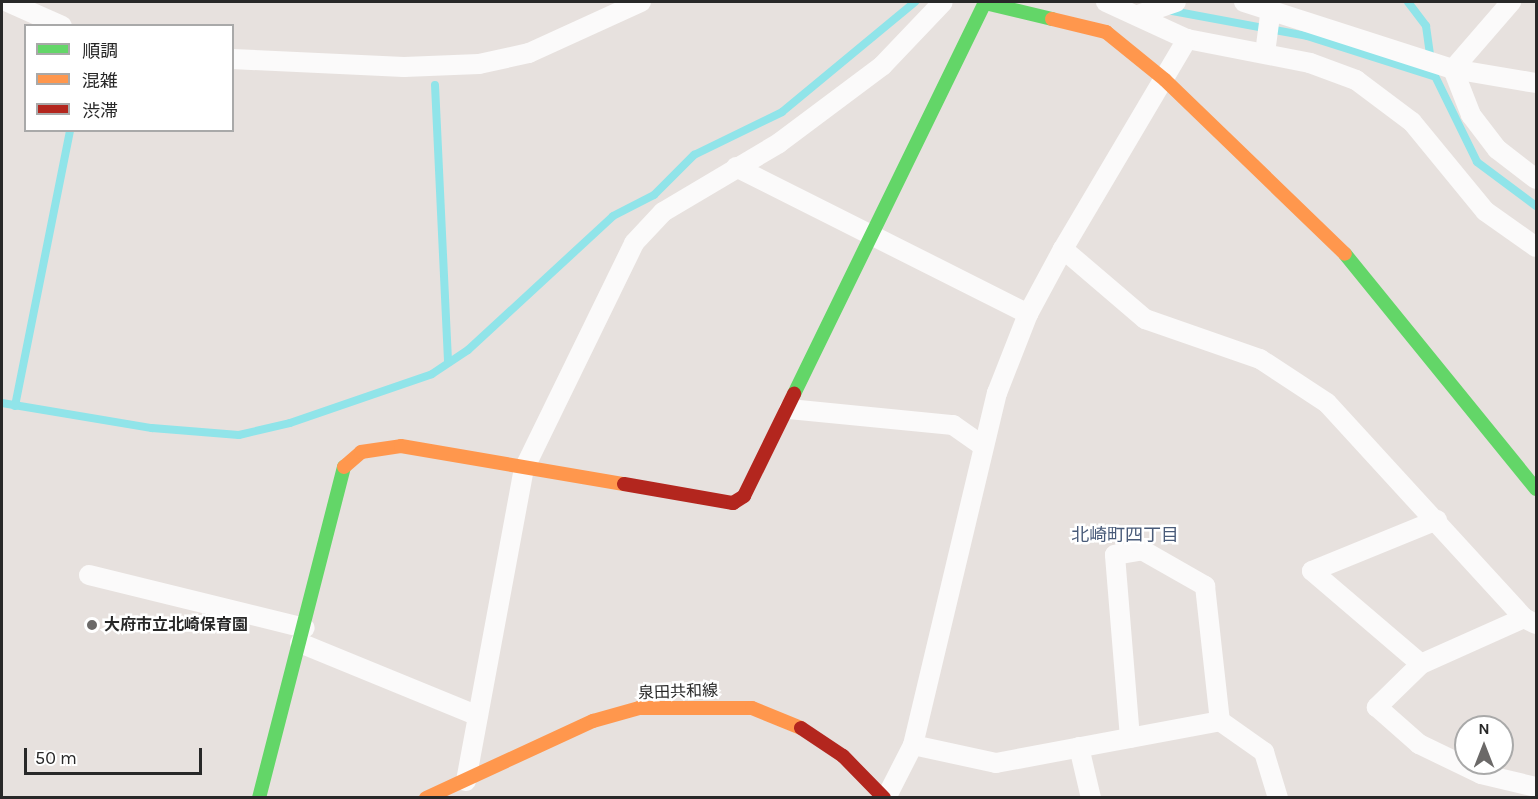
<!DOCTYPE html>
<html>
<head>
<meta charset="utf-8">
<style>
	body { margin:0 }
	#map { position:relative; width:1538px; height:799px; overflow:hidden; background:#e7e1de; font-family:Karla,"Noto Sans JP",sans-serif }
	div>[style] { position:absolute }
	.stream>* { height:8px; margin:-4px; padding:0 4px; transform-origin:4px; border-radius:4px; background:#90e4e9 }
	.street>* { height:20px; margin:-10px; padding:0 10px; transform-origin:10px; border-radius:10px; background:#fbfafa }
	.fast>* { height:14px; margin:-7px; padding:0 7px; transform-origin:7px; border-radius:7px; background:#63d668 }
	.slow>* { height:14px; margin:-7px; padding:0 7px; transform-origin:7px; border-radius:7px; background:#ff974d }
	.jam>* { height:14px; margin:-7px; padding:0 7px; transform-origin:7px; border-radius:7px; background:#b3261e }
	.dots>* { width:16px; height:16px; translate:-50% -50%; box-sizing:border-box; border:3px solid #fff; border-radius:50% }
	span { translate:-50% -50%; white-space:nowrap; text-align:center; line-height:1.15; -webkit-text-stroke:5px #fff; paint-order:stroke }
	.poi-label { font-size:16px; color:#282828; font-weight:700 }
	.left { translate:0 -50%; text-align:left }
	.street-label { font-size:16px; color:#282828 }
	.neighbourhood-label { font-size:18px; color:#495b79 }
	.frame { position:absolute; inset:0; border:3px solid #282828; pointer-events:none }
	.legend { position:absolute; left:24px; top:24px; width:210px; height:108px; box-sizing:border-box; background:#fff; border:2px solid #a9a9a9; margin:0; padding:8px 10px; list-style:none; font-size:18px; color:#282828 }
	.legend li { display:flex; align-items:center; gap:12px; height:30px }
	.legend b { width:30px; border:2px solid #a9a9a9 }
	.north { position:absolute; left:1454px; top:715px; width:60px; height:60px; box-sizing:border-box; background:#fff; border:2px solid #a9a9a9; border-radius:50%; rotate:0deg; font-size:16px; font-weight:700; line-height:24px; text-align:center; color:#282828 }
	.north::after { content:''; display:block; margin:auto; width:21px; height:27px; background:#6b6968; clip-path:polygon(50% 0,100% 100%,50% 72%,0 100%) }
	.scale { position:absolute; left:24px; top:748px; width:178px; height:27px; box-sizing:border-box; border:3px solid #282828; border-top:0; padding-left:8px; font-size:18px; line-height:21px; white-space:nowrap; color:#282828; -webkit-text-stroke:4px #fff; paint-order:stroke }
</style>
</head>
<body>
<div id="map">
	<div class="stream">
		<i style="left:1408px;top:2px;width:30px;rotate:53deg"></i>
		<i style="left:1426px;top:26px;width:34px;rotate:82deg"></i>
		<i style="left:1167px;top:10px;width:142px;rotate:10.5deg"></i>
		<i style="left:1307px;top:36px;width:132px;rotate:17.6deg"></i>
		<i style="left:1433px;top:72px;width:100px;rotate:63.9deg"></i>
		<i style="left:1477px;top:162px;width:74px;rotate:36.7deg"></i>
		<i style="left:435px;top:85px;width:278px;rotate:87.3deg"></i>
		<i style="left:2px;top:403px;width:152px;rotate:9.5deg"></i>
		<i style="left:152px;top:428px;width:87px;rotate:4.6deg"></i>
		<i style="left:239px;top:435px;width:52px;rotate:-13.2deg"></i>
		<i style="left:290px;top:423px;width:150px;rotate:-19deg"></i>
		<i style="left:432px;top:374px;width:43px;rotate:-33.7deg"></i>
		<i style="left:468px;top:350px;width:197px;rotate:-42.7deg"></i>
		<i style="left:613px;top:216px;width:46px;rotate:-27.1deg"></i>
		<i style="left:654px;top:195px;width:57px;rotate:-45deg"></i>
		<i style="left:694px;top:155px;width:98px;rotate:-26deg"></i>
		<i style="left:782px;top:112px;width:173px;rotate:-39.6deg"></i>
		<i style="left:15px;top:406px;width:281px;rotate:-78.7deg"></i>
	</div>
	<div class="street">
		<i style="left:8px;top:2px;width:59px;rotate:24deg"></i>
		<i style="left:1106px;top:2px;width:89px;rotate:24.6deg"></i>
		<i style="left:1187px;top:39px;width:125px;rotate:11deg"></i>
		<i style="left:1310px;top:63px;width:49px;rotate:20.3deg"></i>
		<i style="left:1356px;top:80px;width:70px;rotate:36.9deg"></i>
		<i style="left:1412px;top:122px;width:115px;rotate:50.6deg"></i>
		<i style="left:1485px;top:211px;width:62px;rotate:35.2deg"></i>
		<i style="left:1244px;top:2px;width:219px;rotate:17.8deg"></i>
		<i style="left:1453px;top:69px;width:84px;rotate:9.6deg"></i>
		<i style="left:1138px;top:15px;width:40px;rotate:-18.9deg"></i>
		<i style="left:1265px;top:53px;width:45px;rotate:-82.4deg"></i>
		<i style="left:232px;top:59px;width:172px;rotate:2.7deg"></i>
		<i style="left:404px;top:67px;width:75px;rotate:-2.3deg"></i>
		<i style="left:479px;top:64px;width:51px;rotate:-12.4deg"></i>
		<i style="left:529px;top:53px;width:123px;rotate:-24.5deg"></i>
		<i style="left:1453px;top:69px;width:49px;rotate:68.6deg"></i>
		<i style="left:1471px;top:115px;width:43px;rotate:52.6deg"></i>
		<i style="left:1497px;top:149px;width:49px;rotate:37.6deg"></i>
		<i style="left:1453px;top:69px;width:89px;rotate:-49.1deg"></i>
		<i style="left:736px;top:167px;width:327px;rotate:26.7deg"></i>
		<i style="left:1063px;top:249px;width:108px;rotate:40.5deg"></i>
		<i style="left:1145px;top:319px;width:122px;rotate:19.2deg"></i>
		<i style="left:1260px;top:359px;width:80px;rotate:33.3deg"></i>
		<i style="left:1327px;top:403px;width:292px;rotate:47.5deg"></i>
		<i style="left:1524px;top:618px;width:13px;rotate:27deg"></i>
		<i style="left:789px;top:409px;width:165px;rotate:5.6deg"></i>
		<i style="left:953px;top:425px;width:37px;rotate:35deg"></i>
		<i style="left:1437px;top:520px;width:135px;rotate:157.8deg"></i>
		<i style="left:1312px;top:571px;width:143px;rotate:40.5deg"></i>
		<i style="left:1421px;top:664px;width:113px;rotate:-24.1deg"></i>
		<i style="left:89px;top:575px;width:222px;rotate:13.8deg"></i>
		<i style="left:300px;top:643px;width:192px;rotate:22.3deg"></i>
		<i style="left:1421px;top:664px;width:62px;rotate:135.7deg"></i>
		<i style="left:1377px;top:707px;width:56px;rotate:41.4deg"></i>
		<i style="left:1419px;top:744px;width:69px;rotate:25.8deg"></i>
		<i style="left:1481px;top:774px;width:57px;rotate:13.3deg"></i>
		<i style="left:1130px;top:738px;width:184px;rotate:-94.7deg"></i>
		<i style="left:1115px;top:555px;width:27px;rotate:-10deg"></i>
		<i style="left:1142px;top:550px;width:73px;rotate:29.7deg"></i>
		<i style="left:1205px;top:586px;width:136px;rotate:83.7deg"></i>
		<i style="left:913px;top:745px;width:85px;rotate:12.2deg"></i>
		<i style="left:996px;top:763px;width:228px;rotate:-10.6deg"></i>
		<i style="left:1220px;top:721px;width:54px;rotate:35.2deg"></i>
		<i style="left:1264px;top:752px;width:48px;rotate:73.1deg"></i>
		<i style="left:1079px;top:747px;width:52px;rotate:76.8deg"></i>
		<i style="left:466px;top:781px;width:317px;rotate:-79.5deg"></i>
		<i style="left:524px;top:469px;width:251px;rotate:-64deg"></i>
		<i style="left:634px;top:243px;width:42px;rotate:-46.9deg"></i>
		<i style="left:663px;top:212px;width:135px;rotate:-30.7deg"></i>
		<i style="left:779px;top:143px;width:129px;rotate:-36.8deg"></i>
		<i style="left:882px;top:66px;width:88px;rotate:-46.4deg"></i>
		<i style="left:886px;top:798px;width:59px;rotate:-63deg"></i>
		<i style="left:913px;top:745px;width:362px;rotate:-76.6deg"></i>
		<i style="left:997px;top:393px;width:85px;rotate:-68.6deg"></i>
		<i style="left:1028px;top:314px;width:74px;rotate:-61.7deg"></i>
		<i style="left:1063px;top:249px;width:244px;rotate:-59.4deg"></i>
	</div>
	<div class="fast">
		<i style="left:1345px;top:254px;width:303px;rotate:50.9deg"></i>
		<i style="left:794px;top:394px;width:435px;rotate:-64deg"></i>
		<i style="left:985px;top:3px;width:69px;rotate:13.4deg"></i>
		<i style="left:259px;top:798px;width:342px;rotate:-75.6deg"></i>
	</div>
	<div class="slow">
		<i style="left:1052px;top:19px;width:56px;rotate:13.5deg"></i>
		<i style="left:1106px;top:32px;width:76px;rotate:39.1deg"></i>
		<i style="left:1165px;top:80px;width:250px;rotate:44deg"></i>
		<i style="left:344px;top:467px;width:23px;rotate:-41deg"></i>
		<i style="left:361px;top:452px;width:40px;rotate:-8.5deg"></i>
		<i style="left:401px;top:446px;width:226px;rotate:9.7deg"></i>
		<i style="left:426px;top:798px;width:184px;rotate:-24.8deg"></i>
		<i style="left:593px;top:721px;width:48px;rotate:-15.8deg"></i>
		<i style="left:639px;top:708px;width:113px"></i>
		<i style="left:752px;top:708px;width:53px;rotate:22.2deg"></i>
	</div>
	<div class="jam">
		<i style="left:624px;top:484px;width:111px;rotate:9.9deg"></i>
		<i style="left:733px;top:503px;width:13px;rotate:-32deg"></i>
		<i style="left:744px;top:496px;width:114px;rotate:-63.9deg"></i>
		<i style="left:801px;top:728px;width:50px;rotate:33.7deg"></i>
		<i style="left:843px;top:756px;width:59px;rotate:45.7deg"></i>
	</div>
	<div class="dots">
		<i style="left:92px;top:625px;background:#6b6968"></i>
	</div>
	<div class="poi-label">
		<span class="left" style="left:104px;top:625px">大府市立北崎保育園</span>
	</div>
	<div class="street-label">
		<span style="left:678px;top:692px;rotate:-2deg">泉田共和線</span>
	</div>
	<div class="neighbourhood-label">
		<span style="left:1125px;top:535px">北崎町四丁目</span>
	</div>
	<div class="frame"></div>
	<ul class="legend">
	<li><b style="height:8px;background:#63d668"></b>順調</li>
	<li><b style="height:8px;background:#ff974d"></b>混雑</li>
	<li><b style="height:8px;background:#b3261e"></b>渋滞</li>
	</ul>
	<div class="north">N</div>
	<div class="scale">50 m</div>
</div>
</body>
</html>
